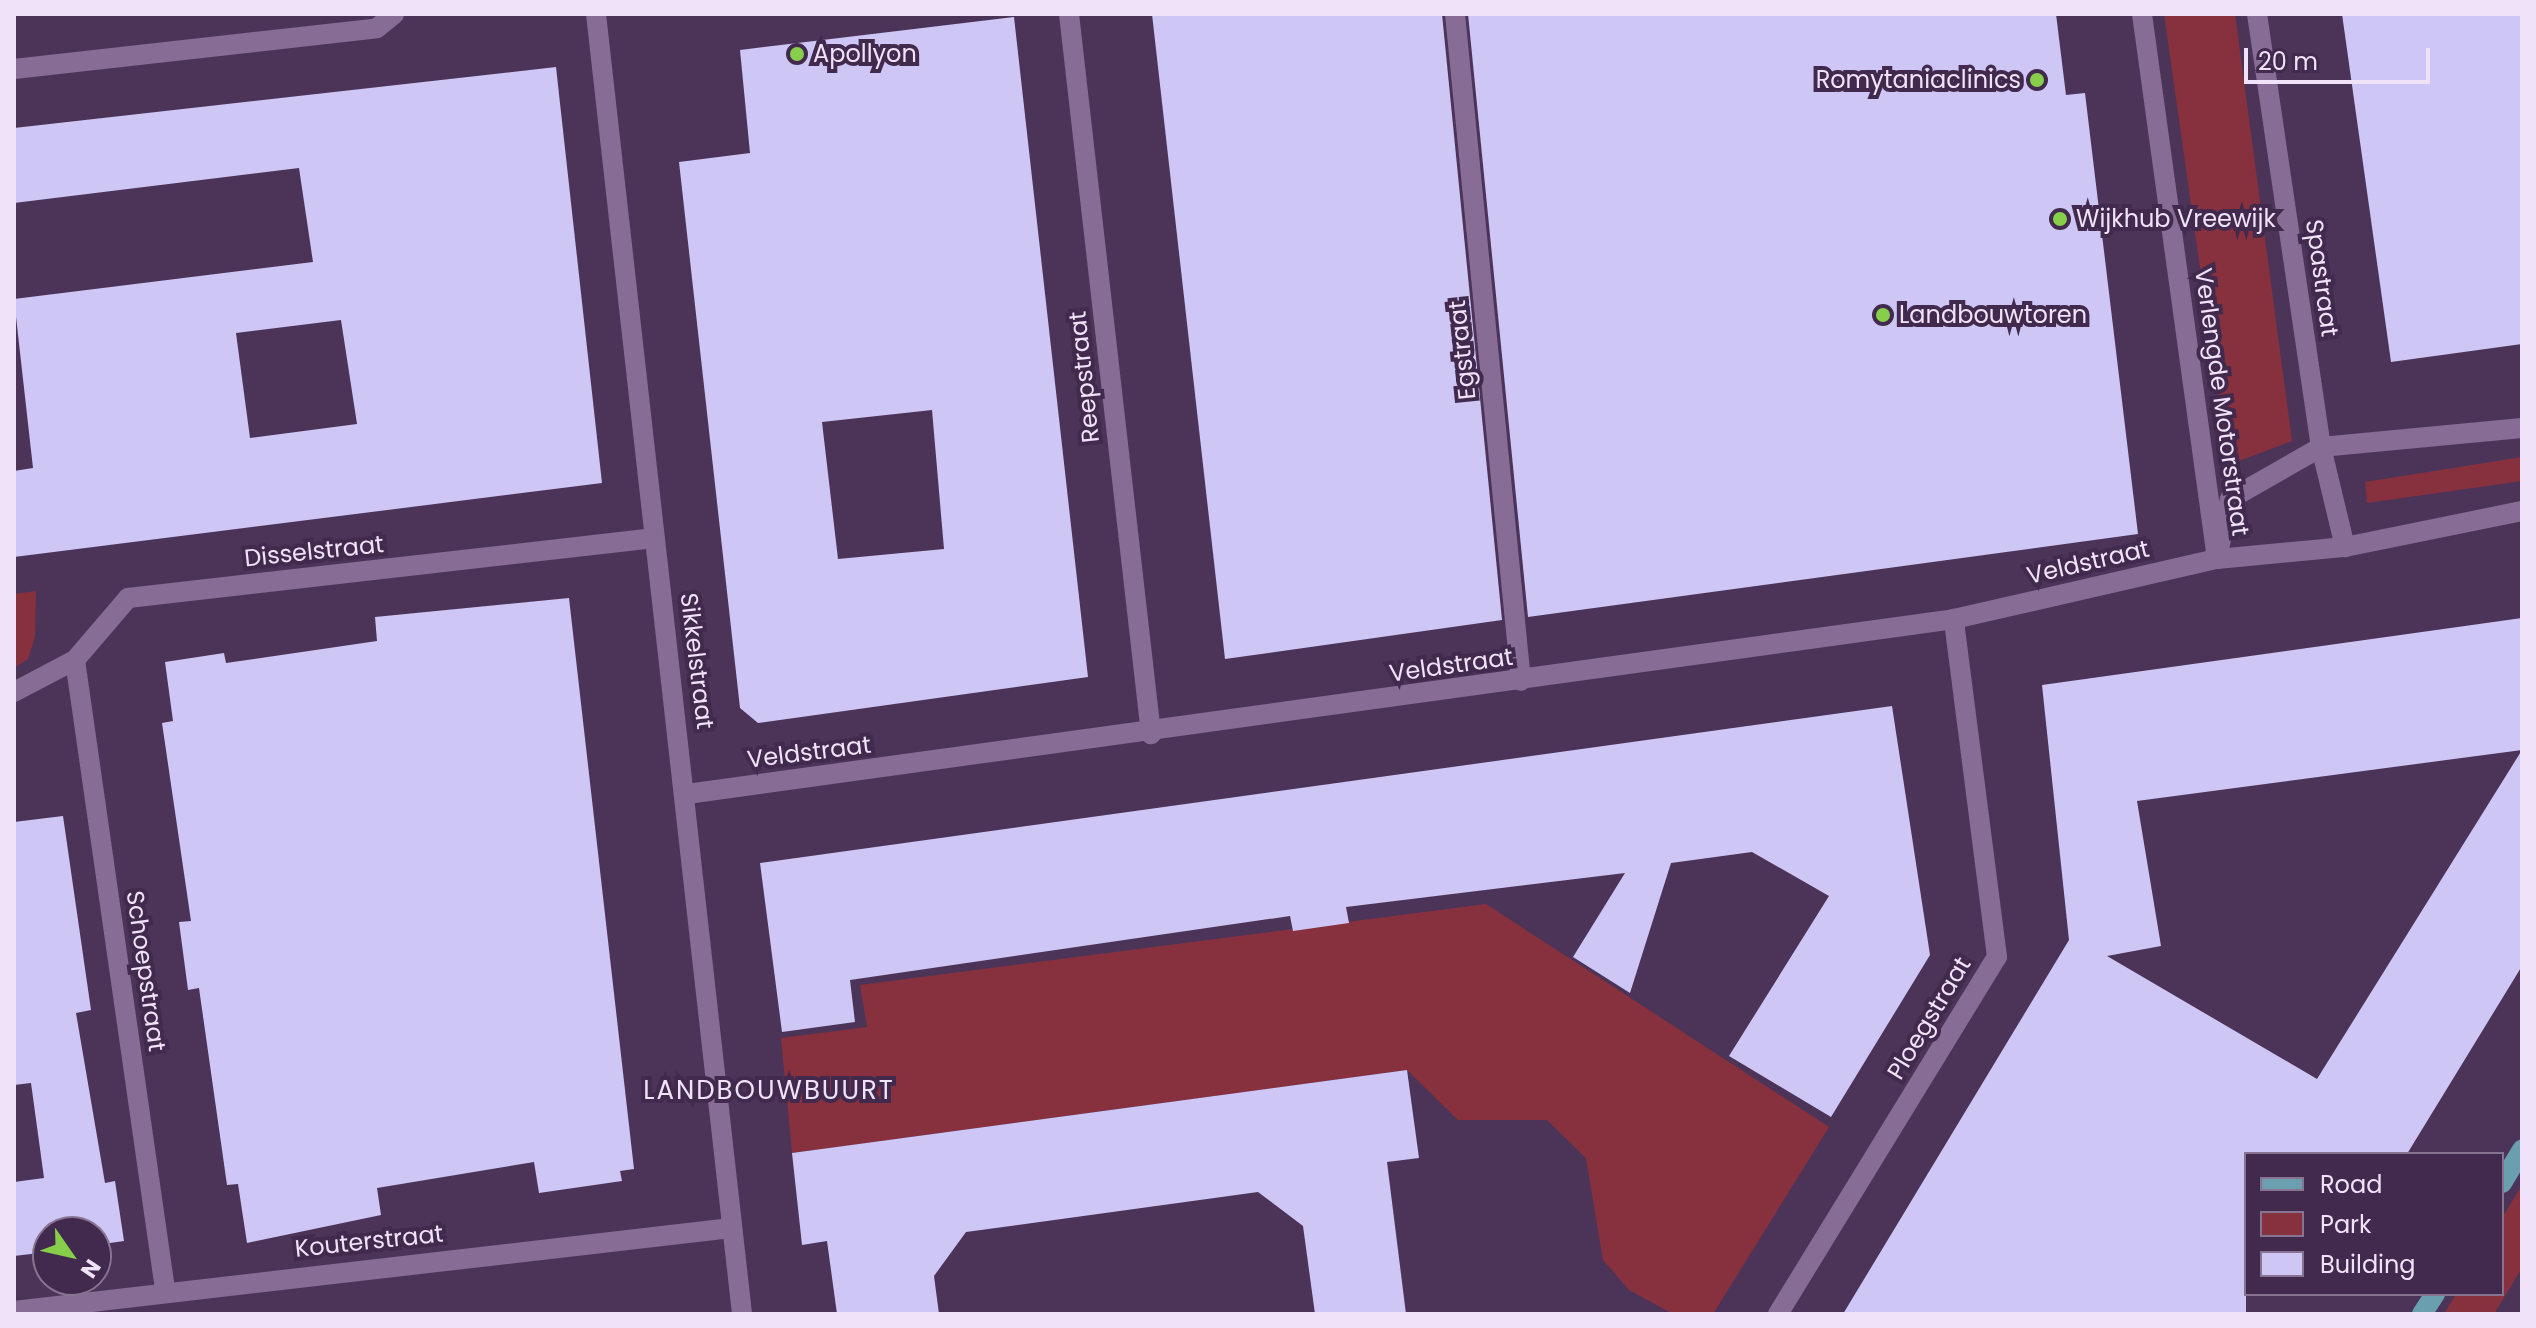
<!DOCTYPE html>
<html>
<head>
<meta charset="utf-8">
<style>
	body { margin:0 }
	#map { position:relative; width:2536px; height:1328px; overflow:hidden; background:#4c3458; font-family:Poppins,sans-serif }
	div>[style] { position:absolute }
	.green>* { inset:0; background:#87313f }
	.building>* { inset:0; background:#cec6f5 }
	.lane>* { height:20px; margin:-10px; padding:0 10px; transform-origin:10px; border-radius:10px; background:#876d95 }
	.street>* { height:20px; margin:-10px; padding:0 10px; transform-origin:10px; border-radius:10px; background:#876d95 }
	.primary>* { height:20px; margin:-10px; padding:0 10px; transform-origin:10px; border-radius:10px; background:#699fae }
	.dots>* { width:22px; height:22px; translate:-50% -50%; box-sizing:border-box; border:4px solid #412a4d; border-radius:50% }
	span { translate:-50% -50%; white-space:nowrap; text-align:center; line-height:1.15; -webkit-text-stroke:8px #412a4d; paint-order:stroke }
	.poi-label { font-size:24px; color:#f0e2f8 }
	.left { translate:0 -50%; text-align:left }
	.right { translate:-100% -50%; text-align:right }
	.street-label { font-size:24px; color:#f0e2f8 }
	.neighbourhood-label { font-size:26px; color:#f0e2f8; letter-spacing:2px }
	.frame { position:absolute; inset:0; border:16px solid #f0e2f8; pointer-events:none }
	.legend { position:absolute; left:2244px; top:1152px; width:260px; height:144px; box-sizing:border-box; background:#412a4d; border:2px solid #877491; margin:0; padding:10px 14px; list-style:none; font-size:24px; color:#f0e2f8 }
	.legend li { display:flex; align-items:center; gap:16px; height:40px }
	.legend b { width:40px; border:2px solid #877491 }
	.north { position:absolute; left:32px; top:1216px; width:80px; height:80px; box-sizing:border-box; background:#412a4d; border:2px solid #877491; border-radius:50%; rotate:124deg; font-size:22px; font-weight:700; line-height:32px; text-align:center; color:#f0e2f8 }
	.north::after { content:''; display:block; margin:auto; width:28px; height:36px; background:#87cf4a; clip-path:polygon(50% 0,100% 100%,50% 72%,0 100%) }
	.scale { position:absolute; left:2244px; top:48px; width:186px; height:36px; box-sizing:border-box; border:4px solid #f0e2f8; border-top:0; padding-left:10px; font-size:24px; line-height:28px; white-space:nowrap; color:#f0e2f8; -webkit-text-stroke:6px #412a4d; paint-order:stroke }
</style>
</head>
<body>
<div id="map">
	<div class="green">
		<i style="clip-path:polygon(2164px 14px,2235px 14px,2292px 441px,2228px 465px)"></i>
		<i style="clip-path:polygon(2522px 457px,2522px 481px,2367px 503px,2365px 482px)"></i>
		<i style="clip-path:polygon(36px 591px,35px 637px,28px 659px,14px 668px,14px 594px)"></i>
		<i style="clip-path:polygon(1486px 904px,1829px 1127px,1713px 1314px,1673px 1314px,1629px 1290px,1603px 1260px,1586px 1158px,1547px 1120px,1458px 1120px,1407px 1070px,792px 1153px,781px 1038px,867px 1027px,860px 985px)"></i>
		<i style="clip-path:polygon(2522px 1185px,2522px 1268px,2494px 1314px,2444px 1314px,2456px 1294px,2502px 1294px,2502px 1218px)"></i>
	</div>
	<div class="building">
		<i style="clip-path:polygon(1152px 14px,1442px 14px,1502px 620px,1225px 659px)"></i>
		<i style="clip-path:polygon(1468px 14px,2056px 14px,2066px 95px,2085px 93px,2138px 534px,1528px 617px)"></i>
		<i style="clip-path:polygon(2342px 14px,2522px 14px,2522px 344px,2391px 362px)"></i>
		<i style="clip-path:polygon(evenodd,1014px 17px,1088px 677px,758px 723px,740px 708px,679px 162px,750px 153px,740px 50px,1014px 17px,932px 410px,944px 549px,838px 559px,822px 422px,932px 410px)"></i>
		<i style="clip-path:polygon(evenodd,556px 67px,602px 483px,14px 557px,14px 471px,33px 468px,14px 299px,313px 262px,299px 168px,14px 203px,14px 128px,556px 67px,341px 320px,357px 424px,250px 438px,236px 333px,341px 320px)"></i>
		<i style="clip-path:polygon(569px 598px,634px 1169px,620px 1171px,622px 1181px,539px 1193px,534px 1162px,377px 1188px,381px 1215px,247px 1243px,238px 1184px,227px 1185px,199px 988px,188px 990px,179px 922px,191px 921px,162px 723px,173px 721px,165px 662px,224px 653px,226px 663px,377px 641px,375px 617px)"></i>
		<i style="clip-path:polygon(evenodd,2522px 618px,2522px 966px,2407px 1154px,2246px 1154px,2246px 1314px,1843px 1314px,2069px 940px,2042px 685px,2522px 618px,2522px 750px,2317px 1079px,2107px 956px,2161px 946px,2137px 801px,2522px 750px)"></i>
		<i style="clip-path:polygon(1892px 706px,1930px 955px,1831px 1117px,1729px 1056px,1829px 896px,1752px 852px,1671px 863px,1630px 993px,1573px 957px,1625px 873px,1346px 907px,1349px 923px,1293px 931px,1290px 916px,850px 980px,855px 1022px,782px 1032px,760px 863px)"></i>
		<i style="clip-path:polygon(63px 816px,91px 1010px,76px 1013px,105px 1183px,115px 1181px,124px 1241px,96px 1245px,96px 1232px,48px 1232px,48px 1252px,14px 1256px,14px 1182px,44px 1178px,31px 1083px,14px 1085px,14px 822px)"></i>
		<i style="clip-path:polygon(1407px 1070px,1419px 1158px,1387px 1162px,1406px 1314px,1315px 1314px,1303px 1226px,1258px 1192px,966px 1232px,934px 1276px,939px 1314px,837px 1314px,827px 1241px,802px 1245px,792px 1153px)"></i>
	</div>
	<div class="lane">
		<i style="left:1455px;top:14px;width:670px;rotate:84.35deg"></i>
	</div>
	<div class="street">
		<i style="left:596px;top:14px;width:1308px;rotate:83.59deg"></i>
		<i style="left:1069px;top:14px;width:725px;rotate:83.5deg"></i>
		<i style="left:2142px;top:14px;width:550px;rotate:82.16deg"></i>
		<i style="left:2257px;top:14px;width:438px;rotate:81.6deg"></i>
		<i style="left:2321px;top:447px;width:103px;rotate:76.5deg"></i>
		<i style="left:14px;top:69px;width:365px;rotate:-6.4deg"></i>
		<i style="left:377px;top:28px;width:22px;rotate:-39deg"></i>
		<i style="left:2220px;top:544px;width:46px;rotate:-77.5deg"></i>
		<i style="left:2230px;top:499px;width:105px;rotate:-29.7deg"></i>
		<i style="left:2321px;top:447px;width:202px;rotate:-5.4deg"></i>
		<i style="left:75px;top:660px;width:635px;rotate:81.86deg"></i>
		<i style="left:14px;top:692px;width:69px;rotate:-27.7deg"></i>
		<i style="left:75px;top:660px;width:82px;rotate:-49.5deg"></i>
		<i style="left:128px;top:598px;width:530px;rotate:-6.5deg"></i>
		<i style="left:687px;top:794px;width:1279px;rotate:-7.86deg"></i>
		<i style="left:1954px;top:619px;width:270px;rotate:-12.9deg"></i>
		<i style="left:2217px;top:559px;width:129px;rotate:-5.4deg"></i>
		<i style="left:2345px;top:547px;width:181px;rotate:-11.5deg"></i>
		<i style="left:14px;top:1311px;width:722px;rotate:-6.6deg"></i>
		<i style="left:1778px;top:1314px;width:419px;rotate:-58.5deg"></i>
		<i style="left:1997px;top:957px;width:341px;rotate:-97.3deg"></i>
	</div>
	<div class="primary">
		<i style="left:2502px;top:1183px;width:39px;rotate:-59deg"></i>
		<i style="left:2422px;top:1314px;width:24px;rotate:-57deg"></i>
	</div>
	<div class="dots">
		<i style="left:797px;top:54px;background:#87cf4a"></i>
		<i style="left:2037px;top:80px;background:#87cf4a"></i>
		<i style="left:2060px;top:219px;background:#87cf4a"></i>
		<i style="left:1883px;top:315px;background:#87cf4a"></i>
	</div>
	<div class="poi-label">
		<span class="left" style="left:813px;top:54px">Apollyon</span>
		<span class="right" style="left:2021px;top:80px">Romytaniaclinics</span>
		<span class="left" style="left:2076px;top:219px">Wijkhub Vreewijk</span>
		<span class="left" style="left:1899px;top:315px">Landbouwtoren</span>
	</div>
	<div class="street-label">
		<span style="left:2322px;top:278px;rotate:82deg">Spastraat</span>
		<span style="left:1462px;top:350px;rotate:-96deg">Egstraat</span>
		<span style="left:1084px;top:377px;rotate:-96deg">Reepstraat</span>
		<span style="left:2222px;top:402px;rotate:82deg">Verlengde Motorstraat</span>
		<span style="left:314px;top:551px;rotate:-6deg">Disselstraat</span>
		<span style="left:2088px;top:562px;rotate:-13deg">Veldstraat</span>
		<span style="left:697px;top:661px;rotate:83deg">Sikkelstraat</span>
		<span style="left:1451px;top:665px;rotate:-8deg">Veldstraat</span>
		<span style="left:809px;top:752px;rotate:-7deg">Veldstraat</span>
		<span style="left:146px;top:971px;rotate:82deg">Schoepstraat</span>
		<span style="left:1929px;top:1018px;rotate:-59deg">Ploegstraat</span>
		<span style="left:369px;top:1241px;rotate:-6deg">Kouterstraat</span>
	</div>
	<div class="neighbourhood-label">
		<span style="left:769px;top:1091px">LANDBOUWBUURT</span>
	</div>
	<div class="frame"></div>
	<ul class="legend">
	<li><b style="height:10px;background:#699fae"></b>Road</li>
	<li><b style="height:22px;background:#87313f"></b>Park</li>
	<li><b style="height:22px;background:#cec6f5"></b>Building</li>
	</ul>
	<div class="north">N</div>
	<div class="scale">20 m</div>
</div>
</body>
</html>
